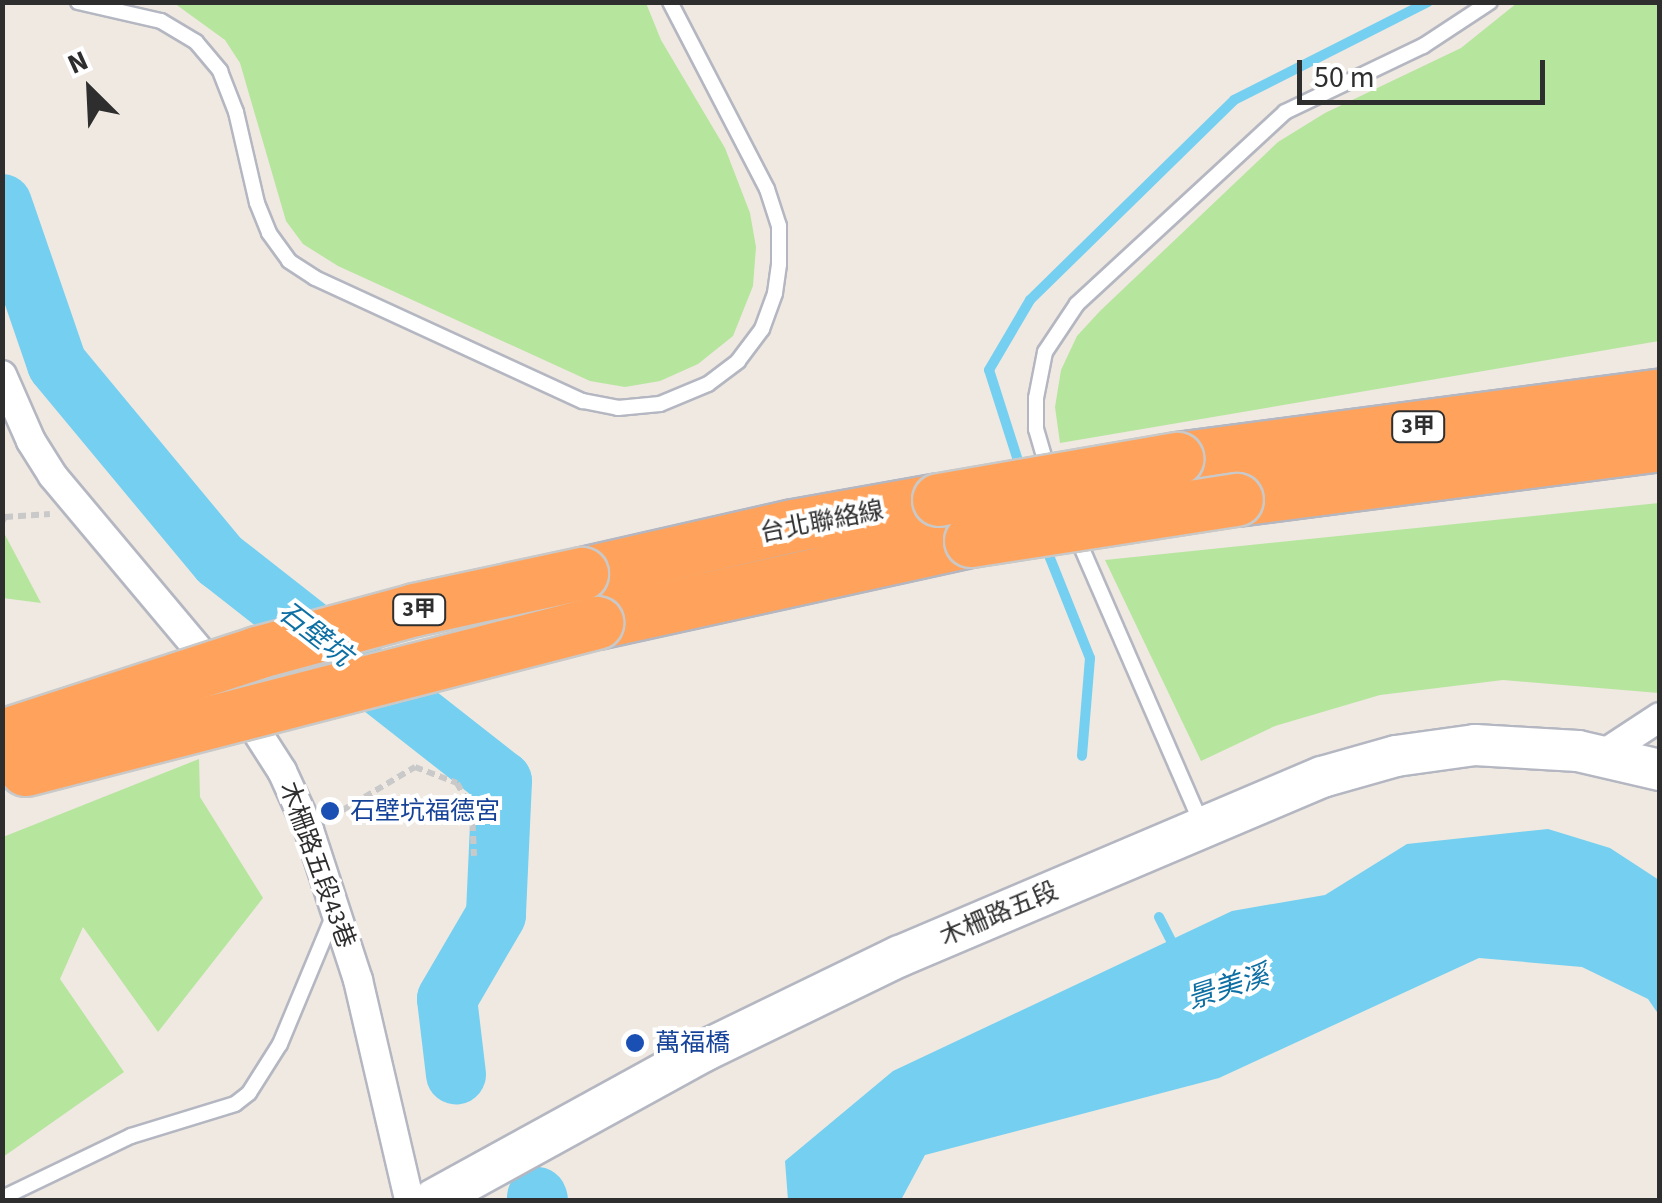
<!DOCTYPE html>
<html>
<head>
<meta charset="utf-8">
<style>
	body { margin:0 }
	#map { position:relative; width:1662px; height:1203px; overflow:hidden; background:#efe9e1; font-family:"Source Sans 3","Noto Sans TC",sans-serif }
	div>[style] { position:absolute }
	.green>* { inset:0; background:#b6e59e }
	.water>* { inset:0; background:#75cff0 }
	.stream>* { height:10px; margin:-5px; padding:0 5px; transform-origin:5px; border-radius:5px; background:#75cff0 }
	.river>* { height:60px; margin:-30px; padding:0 30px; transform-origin:30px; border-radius:30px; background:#75cff0 }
	.path>* { height:6px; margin-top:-3px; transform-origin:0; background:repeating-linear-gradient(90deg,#c9c9c9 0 8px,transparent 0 13px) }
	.roads { filter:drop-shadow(2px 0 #b4b7c1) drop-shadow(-2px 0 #b4b7c1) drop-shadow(0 2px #b4b7c1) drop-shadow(0 -2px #b4b7c1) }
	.service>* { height:14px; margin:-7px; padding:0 7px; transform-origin:7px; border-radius:7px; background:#fff }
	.minor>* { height:28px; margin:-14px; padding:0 14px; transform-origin:14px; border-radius:14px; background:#fff }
	.secondary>* { height:40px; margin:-20px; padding:0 20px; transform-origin:20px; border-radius:20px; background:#fff }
	.motorway>* { height:52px; margin:-26px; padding:0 26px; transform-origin:26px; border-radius:26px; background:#ffa35c }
	.bridges { filter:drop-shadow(2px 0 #c9c9c9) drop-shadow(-2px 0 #c9c9c9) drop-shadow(0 2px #c9c9c9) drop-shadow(0 -2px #c9c9c9) }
	.motorway-bridge>* { height:52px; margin:-26px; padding:0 26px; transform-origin:26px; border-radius:26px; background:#ffa35c }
	.dots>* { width:28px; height:28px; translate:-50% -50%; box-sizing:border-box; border:5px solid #fff; border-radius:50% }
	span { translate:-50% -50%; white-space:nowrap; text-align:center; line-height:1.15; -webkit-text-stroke:8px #fff; paint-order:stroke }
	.shield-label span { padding:2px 8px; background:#fff; border:2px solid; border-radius:8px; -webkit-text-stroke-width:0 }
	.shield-label { font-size:22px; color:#2e2e2e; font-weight:700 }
	.street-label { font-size:25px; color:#2e2e2e }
	.transit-label { font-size:25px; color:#164399 }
	.left { translate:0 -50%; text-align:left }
	.water-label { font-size:28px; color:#0d6fa3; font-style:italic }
	.frame { position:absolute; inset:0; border:5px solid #2e2e2e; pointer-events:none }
	.north { position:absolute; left:40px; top:40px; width:100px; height:100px; -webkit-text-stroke:8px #fff; paint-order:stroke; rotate:336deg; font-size:28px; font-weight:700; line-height:40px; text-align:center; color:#2e2e2e }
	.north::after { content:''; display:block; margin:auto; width:35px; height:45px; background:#2e2e2e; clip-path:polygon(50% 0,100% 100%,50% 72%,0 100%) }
	.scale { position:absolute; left:1297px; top:60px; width:248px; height:45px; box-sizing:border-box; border:5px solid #2e2e2e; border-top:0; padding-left:12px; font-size:30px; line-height:35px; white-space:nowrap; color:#2e2e2e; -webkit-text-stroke:8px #fff; paint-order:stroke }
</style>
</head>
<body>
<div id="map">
	<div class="green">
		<i style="clip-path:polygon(174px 3px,646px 3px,661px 40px,725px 148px,750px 213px,756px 247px,753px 286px,733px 336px,698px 364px,660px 381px,625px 387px,590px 381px,338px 266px,303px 244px,286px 221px,240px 63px,225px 40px)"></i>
		<i style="clip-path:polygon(1517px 3px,1659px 3px,1659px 341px,1060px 443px,1055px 407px,1061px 370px,1077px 336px,1100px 311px,1278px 142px,1325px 113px,1461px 48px)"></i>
		<i style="clip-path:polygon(1659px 503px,1659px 693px,1503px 680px,1380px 695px,1275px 726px,1201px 761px,1105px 560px)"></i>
		<i style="clip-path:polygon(3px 531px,41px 603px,3px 598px)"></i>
		<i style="clip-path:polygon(199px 759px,200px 797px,263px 898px,158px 1032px,83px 927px,60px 979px,124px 1072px,3px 1157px,3px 837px)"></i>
	</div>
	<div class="water">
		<i style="clip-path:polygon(1548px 829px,1610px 848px,1659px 880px,1659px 1015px,1648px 999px,1582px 967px,1479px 958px,1219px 1078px,925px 1155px,901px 1200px,788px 1200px,785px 1161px,893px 1071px,1232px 911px,1325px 895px,1407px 844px)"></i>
	</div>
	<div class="stream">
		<i style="left:1021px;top:470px;width:105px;rotate:-107.7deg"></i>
		<i style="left:989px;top:370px;width:81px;rotate:-59.6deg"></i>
		<i style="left:1030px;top:300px;width:286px;rotate:-44.4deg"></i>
		<i style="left:1234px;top:100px;width:217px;rotate:-26.8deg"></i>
		<i style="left:1044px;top:543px;width:124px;rotate:68.2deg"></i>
		<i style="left:1090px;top:658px;width:98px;rotate:94.7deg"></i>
		<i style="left:1159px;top:917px;width:39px;rotate:63deg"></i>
	</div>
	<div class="river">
		<i style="left:2px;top:204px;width:169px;rotate:71deg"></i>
		<i style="left:57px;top:364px;width:255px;rotate:50.3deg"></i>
		<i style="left:220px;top:560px;width:358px;rotate:38.1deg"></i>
		<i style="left:502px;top:781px;width:134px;rotate:92.6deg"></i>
		<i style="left:496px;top:915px;width:97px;rotate:120.3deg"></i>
		<i style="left:447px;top:999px;width:76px;rotate:83.2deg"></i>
		<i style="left:537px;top:1197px;width:3px;rotate:72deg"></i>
	</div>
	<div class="path">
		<i style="left:2px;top:522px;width:6px;rotate:-59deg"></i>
		<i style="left:5px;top:517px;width:45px;rotate:-3.8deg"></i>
		<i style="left:331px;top:817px;width:98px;rotate:-30.8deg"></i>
		<i style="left:415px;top:767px;width:45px;rotate:20.9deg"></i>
		<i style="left:457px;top:783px;width:31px;rotate:61deg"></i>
		<i style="left:472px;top:810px;width:46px;rotate:87.5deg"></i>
	</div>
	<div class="roads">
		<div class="service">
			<i style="left:78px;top:2px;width:85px;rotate:12.9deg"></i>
			<i style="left:161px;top:21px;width:41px;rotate:31deg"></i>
			<i style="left:196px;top:42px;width:38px;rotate:50deg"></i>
			<i style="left:220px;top:71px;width:44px;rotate:68.7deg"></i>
			<i style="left:236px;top:112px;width:93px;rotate:77deg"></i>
			<i style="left:257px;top:203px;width:32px;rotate:68deg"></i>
			<i style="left:269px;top:233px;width:34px;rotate:54deg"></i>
			<i style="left:289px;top:261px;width:31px;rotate:33deg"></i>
			<i style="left:315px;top:278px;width:295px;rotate:24.7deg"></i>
			<i style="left:583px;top:401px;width:36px;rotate:11deg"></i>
			<i style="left:618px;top:408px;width:42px;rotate:-5.4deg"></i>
			<i style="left:660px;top:404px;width:52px;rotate:-22.6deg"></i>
			<i style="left:708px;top:384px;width:38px;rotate:-37deg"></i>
			<i style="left:738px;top:361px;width:40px;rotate:-53deg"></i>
			<i style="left:762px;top:329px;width:38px;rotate:-70deg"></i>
			<i style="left:775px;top:293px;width:29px;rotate:-82deg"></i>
			<i style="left:779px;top:264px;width:38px;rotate:-90deg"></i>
			<i style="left:779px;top:226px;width:39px;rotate:-108deg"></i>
			<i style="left:767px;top:189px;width:211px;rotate:-117.4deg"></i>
			<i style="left:1048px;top:470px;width:43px;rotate:-106.3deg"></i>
			<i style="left:1036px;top:429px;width:31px;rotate:-90deg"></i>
			<i style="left:1036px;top:398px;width:47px;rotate:-78.9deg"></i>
			<i style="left:1045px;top:352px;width:58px;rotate:-56.3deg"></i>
			<i style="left:1077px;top:304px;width:283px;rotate:-42.7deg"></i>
			<i style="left:1285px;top:112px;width:153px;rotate:-25.6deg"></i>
			<i style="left:1423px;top:46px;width:80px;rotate:-33.3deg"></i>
			<i style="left:1076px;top:535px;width:314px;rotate:66.5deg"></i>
			<i style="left:2px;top:1198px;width:143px;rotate:-25.7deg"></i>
			<i style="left:131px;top:1136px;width:109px;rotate:-17.1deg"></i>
			<i style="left:235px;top:1104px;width:18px;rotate:-38deg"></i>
			<i style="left:249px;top:1093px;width:58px;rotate:-57.7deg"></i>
			<i style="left:280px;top:1044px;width:141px;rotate:-67.4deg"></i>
		</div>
		<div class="minor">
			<i style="left:2px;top:375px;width:72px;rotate:66.3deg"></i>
			<i style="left:31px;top:441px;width:41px;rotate:57.8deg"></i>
			<i style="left:53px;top:476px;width:261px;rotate:50deg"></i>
			<i style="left:221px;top:676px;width:113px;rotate:57.3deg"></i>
			<i style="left:282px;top:771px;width:65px;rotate:65.4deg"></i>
			<i style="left:309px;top:830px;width:158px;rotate:71.9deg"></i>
			<i style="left:358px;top:980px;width:226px;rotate:76.9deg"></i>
			<i style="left:1602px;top:755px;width:69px;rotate:-33.2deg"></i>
		</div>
		<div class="secondary">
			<i style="left:433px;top:1200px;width:309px;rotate:-28.8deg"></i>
			<i style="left:704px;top:1051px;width:218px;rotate:-25.9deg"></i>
			<i style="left:900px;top:956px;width:458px;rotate:-23deg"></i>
			<i style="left:1322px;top:777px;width:77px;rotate:-15.8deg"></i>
			<i style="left:1396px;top:756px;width:80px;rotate:-7.9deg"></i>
			<i style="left:1475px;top:745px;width:103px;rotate:3.3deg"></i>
			<i style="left:1578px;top:751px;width:84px;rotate:13deg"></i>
		</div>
		<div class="motorway">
			<i style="left:1177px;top:459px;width:487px;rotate:-7.5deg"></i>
			<i style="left:1237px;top:500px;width:427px;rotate:-7.4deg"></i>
			<i style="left:582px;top:574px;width:216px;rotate:-12.8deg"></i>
			<i style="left:793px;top:526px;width:148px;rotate:-10.1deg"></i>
			<i style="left:597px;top:623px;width:383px;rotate:-12.4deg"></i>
		</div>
	</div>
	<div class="bridges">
		<div class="motorway-bridge">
			<i style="left:939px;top:500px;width:242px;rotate:-9.8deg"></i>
			<i style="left:971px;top:541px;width:269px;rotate:-8.8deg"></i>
			<i style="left:2px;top:736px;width:268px;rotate:-18deg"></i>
			<i style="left:257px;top:653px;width:164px;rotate:-15.2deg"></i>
			<i style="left:415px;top:610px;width:171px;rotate:-12.2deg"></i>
			<i style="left:26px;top:770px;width:590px;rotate:-14.44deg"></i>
		</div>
	</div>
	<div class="dots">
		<i style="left:330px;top:811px;background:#1a4fb4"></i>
		<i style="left:635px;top:1043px;background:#1a4fb4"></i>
	</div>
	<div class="shield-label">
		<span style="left:1418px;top:427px">3甲</span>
		<span style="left:419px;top:610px">3甲</span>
	</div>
	<div class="street-label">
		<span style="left:822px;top:522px;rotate:-11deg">台北聯絡線</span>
		<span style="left:317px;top:865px;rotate:70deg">木柵路五段43巷</span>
		<span style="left:999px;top:914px;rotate:-23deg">木柵路五段</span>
	</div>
	<div class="transit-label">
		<span class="left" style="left:350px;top:811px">石壁坑福德宮</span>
		<span class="left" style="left:655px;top:1043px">萬福橋</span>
	</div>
	<div class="water-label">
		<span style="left:315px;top:634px;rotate:38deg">石壁坑</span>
		<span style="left:1228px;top:987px;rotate:-18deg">景美溪</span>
	</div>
	<div class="frame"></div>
	<div class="north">N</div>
	<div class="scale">50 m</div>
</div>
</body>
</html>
